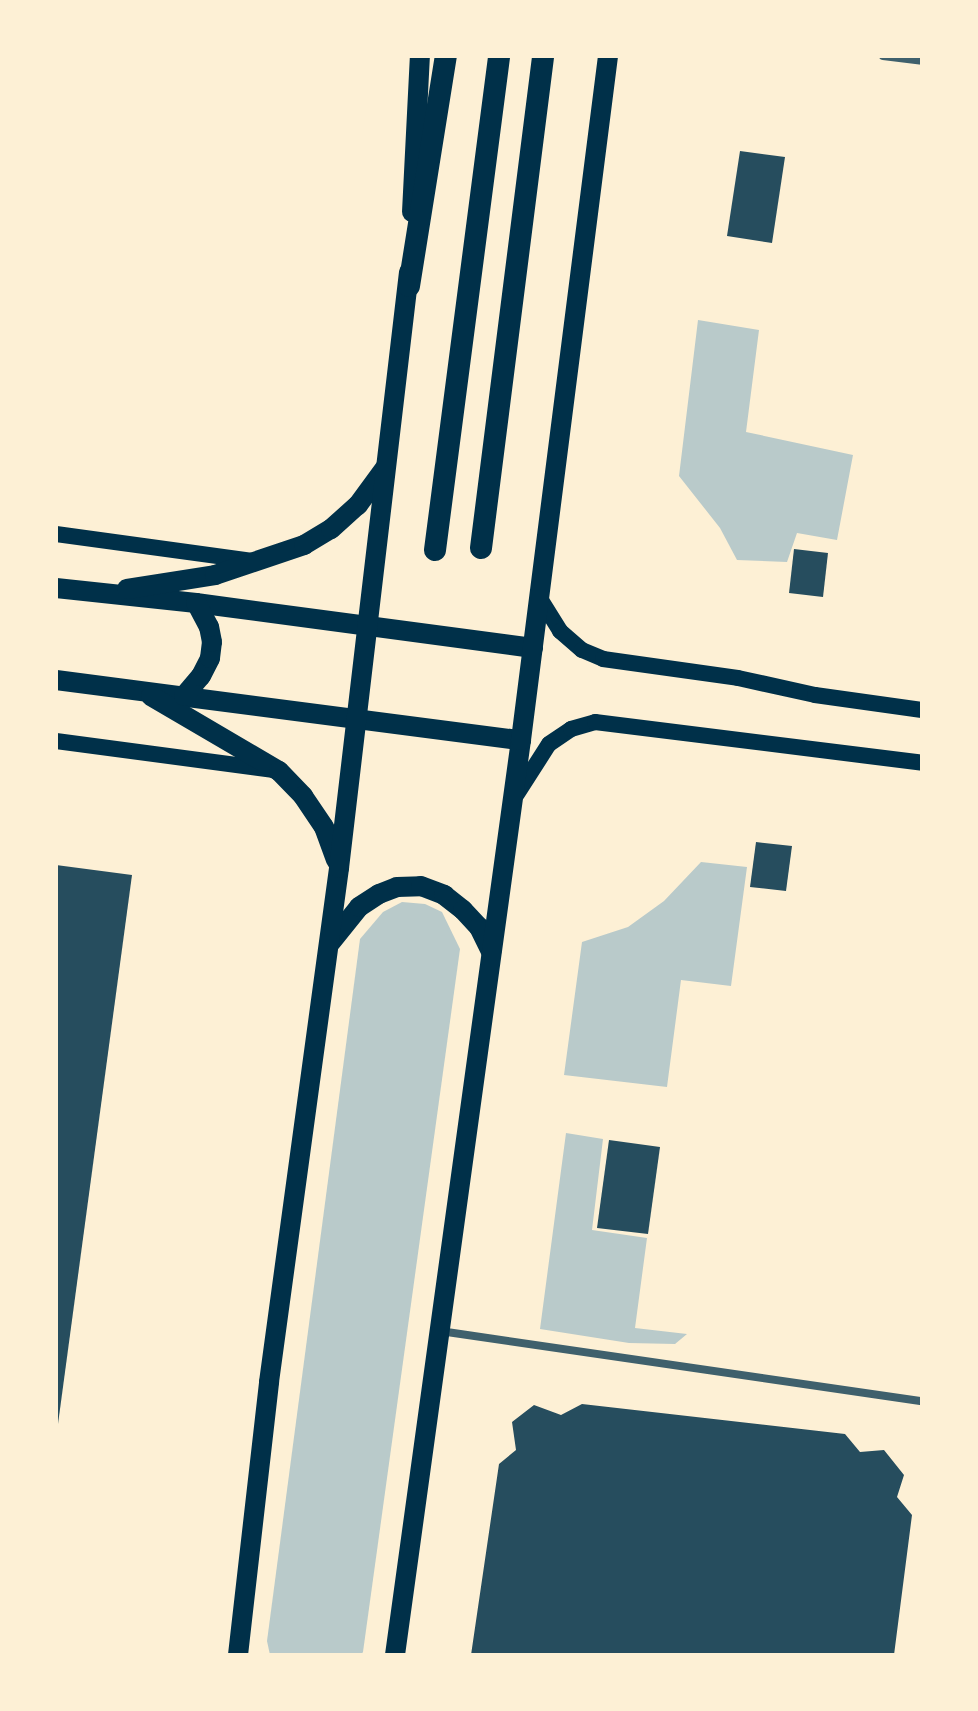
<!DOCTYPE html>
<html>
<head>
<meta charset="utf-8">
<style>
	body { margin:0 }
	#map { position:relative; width:978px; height:1711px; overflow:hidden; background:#fdf0d5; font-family:Poppins,sans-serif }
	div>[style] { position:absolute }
	.green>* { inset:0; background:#b9caca }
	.building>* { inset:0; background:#264d5e }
	.minor>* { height:8px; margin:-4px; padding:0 4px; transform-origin:4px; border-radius:4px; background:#3f606c }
	.secondary>* { height:16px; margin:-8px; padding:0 8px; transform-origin:8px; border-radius:8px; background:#003049 }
	.primary>* { height:20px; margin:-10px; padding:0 10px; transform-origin:10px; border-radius:10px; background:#003049 }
	.trunk>* { height:22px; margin:-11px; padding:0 11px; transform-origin:11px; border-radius:11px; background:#003049 }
	span { translate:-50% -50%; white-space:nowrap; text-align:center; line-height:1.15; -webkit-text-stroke:8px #fdf0d5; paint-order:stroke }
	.frame { position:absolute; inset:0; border:58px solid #fdf0d5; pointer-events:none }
</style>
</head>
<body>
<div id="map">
	<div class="green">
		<i style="clip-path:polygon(698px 320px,759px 330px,746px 432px,853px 455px,837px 540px,797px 533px,787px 562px,737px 560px,720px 528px,679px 476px)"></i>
		<i style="clip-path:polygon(701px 862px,747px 867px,731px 986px,681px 980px,667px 1087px,564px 1075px,582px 942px,628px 927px,664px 901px)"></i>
		<i style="clip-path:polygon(402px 902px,425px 904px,442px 912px,460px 949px,363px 1652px,361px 1655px,270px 1655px,267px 1641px,360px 939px,383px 912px)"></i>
		<i style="clip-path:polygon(566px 1133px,603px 1139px,592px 1230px,647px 1238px,635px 1328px,687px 1334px,675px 1344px,629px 1343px,540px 1329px)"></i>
	</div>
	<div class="building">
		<i style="clip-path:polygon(740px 151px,785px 157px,772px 243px,727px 236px)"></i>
		<i style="clip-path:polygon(794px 549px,828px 553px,823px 597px,789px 593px)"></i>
		<i style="clip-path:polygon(756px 842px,792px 846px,786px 891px,750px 887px)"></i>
		<i style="clip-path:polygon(56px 865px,132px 875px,58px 1424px,56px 1424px)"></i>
		<i style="clip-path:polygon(609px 1140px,660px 1147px,648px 1234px,597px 1228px)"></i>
		<i style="clip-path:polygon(582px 1404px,845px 1434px,860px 1452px,884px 1450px,904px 1475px,897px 1497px,912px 1515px,894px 1655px,471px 1655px,499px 1464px,516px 1450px,512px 1422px,534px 1405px,561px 1415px)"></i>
	</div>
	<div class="minor">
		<i style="left:883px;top:56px;width:39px;rotate:7deg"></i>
		<i style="left:440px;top:1331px;width:487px;rotate:8.3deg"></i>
	</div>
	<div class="secondary">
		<i style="left:56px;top:534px;width:200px;rotate:7.8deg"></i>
		<i style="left:539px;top:597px;width:40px;rotate:58deg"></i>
		<i style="left:560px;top:631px;width:29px;rotate:41deg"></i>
		<i style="left:582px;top:650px;width:23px;rotate:23deg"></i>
		<i style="left:603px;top:659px;width:136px;rotate:8deg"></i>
		<i style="left:738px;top:678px;width:79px;rotate:12.4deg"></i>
		<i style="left:815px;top:695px;width:108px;rotate:8deg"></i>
		<i style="left:56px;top:741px;width:218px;rotate:7.6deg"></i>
		<i style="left:517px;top:794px;width:59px;rotate:-57.4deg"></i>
		<i style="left:549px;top:744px;width:27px;rotate:-34deg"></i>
		<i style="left:571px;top:729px;width:25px;rotate:-16deg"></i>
		<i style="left:595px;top:722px;width:330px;rotate:7.1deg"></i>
	</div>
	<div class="primary">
		<i style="left:412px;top:212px;width:156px;rotate:-87.1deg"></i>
		<i style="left:56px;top:588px;width:141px;rotate:6.1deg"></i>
		<i style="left:196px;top:603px;width:340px;rotate:7.6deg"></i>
		<i style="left:127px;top:589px;width:89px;rotate:-9deg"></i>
		<i style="left:215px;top:575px;width:94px;rotate:-18.6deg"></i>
		<i style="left:304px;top:545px;width:31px;rotate:-31deg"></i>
		<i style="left:331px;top:529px;width:36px;rotate:-42deg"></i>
		<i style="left:358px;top:505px;width:46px;rotate:-53.9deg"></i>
		<i style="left:56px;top:680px;width:469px;rotate:7.4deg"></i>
		<i style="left:151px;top:696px;width:148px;rotate:30.4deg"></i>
		<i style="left:279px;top:771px;width:35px;rotate:46deg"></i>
		<i style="left:303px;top:796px;width:37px;rotate:56deg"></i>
		<i style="left:324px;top:827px;width:35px;rotate:70deg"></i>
		<i style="left:184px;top:696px;width:26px;rotate:-50deg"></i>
		<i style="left:201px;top:676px;width:20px;rotate:-63deg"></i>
		<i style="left:210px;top:658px;width:16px;rotate:-83deg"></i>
		<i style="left:212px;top:642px;width:15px;rotate:-101deg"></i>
		<i style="left:209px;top:627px;width:27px;rotate:-118deg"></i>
		<i style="left:331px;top:942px;width:45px;rotate:-51.3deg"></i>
		<i style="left:359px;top:907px;width:24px;rotate:-33deg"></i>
		<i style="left:379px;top:894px;width:19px;rotate:-21deg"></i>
		<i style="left:397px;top:887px;width:24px;rotate:-2deg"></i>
		<i style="left:421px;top:886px;width:25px;rotate:21deg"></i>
		<i style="left:444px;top:895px;width:24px;rotate:38deg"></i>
		<i style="left:463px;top:910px;width:23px;rotate:47deg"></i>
		<i style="left:479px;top:927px;width:28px;rotate:64deg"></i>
		<i style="left:238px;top:1655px;width:275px;rotate:-83.5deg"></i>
		<i style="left:269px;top:1382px;width:519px;rotate:-82.24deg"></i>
		<i style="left:339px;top:868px;width:600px;rotate:-83.3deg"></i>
		<i style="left:395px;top:1655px;width:924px;rotate:-82.16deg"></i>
		<i style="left:521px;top:740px;width:690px;rotate:-82.75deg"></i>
	</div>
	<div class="trunk">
		<i style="left:409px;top:286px;width:233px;rotate:-80.9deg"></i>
		<i style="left:481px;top:548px;width:496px;rotate:-82.8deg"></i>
		<i style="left:435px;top:550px;width:498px;rotate:-82.6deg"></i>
	</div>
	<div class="frame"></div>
</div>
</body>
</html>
